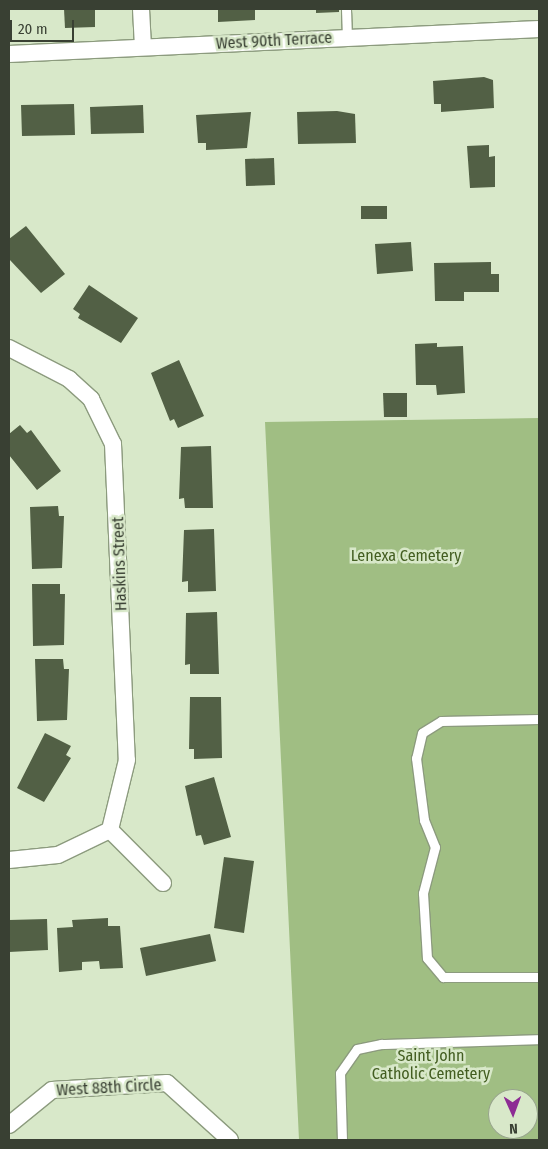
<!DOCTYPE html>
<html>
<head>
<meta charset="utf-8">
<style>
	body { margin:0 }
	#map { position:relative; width:548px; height:1149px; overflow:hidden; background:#d8e8c9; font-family:"Fira Sans Condensed",sans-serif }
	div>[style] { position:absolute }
	.green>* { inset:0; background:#a0be83 }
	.building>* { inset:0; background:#526045 }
	.roads { filter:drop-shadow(1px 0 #8c9b7e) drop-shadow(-1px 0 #8c9b7e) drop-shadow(0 1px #8c9b7e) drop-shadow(0 -1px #8c9b7e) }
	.service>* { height:9px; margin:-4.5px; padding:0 4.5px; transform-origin:4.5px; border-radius:4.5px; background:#fff }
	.minor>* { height:16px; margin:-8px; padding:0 8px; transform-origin:8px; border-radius:8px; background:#fff }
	span { translate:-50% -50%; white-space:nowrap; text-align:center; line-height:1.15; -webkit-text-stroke:5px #d8e8c9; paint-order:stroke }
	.street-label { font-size:16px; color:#394033 }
	.park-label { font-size:16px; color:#435e21 }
	.frame { position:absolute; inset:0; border:10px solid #394033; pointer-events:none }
	.north { position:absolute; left:488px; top:1089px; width:50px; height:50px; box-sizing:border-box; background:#d8e8c9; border:1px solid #98a58d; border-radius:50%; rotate:178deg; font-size:14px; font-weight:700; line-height:20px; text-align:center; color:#394033 }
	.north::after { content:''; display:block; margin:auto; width:18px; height:22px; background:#8d2c94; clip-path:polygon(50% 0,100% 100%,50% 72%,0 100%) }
	.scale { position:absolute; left:10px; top:20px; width:64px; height:22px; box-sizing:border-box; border:2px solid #394033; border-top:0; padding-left:6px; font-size:15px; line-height:18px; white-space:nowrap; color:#394033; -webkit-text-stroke:4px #d8e8c9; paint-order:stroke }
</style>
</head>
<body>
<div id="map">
	<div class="green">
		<i style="clip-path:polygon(evenodd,539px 418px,539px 1140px,299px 1140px,265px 422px,539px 418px,498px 1099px,528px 1099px,528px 1129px,498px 1129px,498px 1099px)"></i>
	</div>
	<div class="building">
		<i style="clip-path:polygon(64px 9px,95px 9px,95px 27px,65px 28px)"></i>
		<i style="clip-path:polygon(218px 9px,255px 9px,255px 20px,218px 22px)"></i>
		<i style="clip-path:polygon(316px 9px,339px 9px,339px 12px,316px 13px)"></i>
		<i style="clip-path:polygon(484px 77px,493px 80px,494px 108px,441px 112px,441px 104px,434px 104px,433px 81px)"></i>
		<i style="clip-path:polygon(74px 104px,75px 135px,22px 136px,21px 105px)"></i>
		<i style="clip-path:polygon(143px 105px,144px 133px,91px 134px,90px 107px)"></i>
		<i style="clip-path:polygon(337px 111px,355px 114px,356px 143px,298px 144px,297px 112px)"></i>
		<i style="clip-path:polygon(251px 112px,247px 148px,206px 150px,206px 143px,198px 143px,196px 115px)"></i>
		<i style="clip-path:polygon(489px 145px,489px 157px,495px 156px,495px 187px,470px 188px,467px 146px)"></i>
		<i style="clip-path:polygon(274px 158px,275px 185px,246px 186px,245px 159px)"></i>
		<i style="clip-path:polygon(361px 206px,387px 206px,387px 219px,361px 219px)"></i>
		<i style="clip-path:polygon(26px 226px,65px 274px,41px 293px,9px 259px,9px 239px)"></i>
		<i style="clip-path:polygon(411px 242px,413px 271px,377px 274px,375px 244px)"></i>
		<i style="clip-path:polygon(491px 262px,491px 274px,499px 274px,499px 292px,464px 292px,464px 301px,435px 301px,434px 263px)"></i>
		<i style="clip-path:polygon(89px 285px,138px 318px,121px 343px,78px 318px,80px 314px,73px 309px)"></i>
		<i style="clip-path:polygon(437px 343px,437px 347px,463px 346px,465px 393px,437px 395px,436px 385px,416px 385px,415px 344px)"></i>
		<i style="clip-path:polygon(179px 360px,204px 416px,178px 428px,174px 419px,170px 421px,151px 373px)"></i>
		<i style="clip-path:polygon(383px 393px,407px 393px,407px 417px,384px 417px)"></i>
		<i style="clip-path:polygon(20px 425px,27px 433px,31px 430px,61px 471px,37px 490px,9px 455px,9px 434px)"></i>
		<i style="clip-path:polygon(211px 446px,213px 508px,185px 508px,184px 498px,179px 499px,181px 447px)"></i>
		<i style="clip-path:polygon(58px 506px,59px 516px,64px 516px,62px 568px,32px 569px,30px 507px)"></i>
		<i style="clip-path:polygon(214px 529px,216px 591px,188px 592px,188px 581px,182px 582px,184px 530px)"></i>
		<i style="clip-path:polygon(32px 584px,60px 584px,60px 594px,65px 594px,64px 645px,33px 646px)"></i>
		<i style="clip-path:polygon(217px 612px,219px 674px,190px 674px,190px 664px,185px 665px,186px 613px)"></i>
		<i style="clip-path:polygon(35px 659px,63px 659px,64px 669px,69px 669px,67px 720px,37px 721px)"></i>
		<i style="clip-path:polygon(190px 697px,221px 697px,222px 758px,194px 759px,194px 749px,189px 749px)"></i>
		<i style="clip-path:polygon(45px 733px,71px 746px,66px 755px,71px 758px,44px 802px,17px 788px)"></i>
		<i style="clip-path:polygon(214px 777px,231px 837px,204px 845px,201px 835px,196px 836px,185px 786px)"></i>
		<i style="clip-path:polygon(224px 857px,254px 861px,244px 933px,214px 928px)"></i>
		<i style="clip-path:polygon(108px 918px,108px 926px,120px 926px,123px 968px,100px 969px,99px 961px,82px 962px,82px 970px,59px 972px,57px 928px,73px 927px,72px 920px)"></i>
		<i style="clip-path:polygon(47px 919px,48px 950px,9px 952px,9px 920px)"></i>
		<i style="clip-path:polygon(210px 934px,216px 961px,146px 976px,140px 948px)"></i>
	</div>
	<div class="roads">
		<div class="service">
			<i style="left:346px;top:9px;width:29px;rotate:88deg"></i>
			<i style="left:539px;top:719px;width:98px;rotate:178.8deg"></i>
			<i style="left:441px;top:721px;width:22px;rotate:148deg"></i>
			<i style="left:422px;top:733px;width:26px;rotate:103deg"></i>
			<i style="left:416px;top:758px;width:63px;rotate:82.6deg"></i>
			<i style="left:424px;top:820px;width:29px;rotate:68deg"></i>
			<i style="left:435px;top:847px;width:48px;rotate:104.6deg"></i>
			<i style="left:423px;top:893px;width:65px;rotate:86.5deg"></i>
			<i style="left:427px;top:958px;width:25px;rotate:50deg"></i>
			<i style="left:443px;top:977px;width:96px"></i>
			<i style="left:342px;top:1140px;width:67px;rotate:-91.7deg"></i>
			<i style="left:340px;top:1073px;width:29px;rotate:-55deg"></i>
			<i style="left:357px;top:1049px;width:25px;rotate:-12deg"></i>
			<i style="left:381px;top:1044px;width:158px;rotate:-1.8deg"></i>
		</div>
		<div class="minor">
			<i style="left:141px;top:9px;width:38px;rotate:87deg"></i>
			<i style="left:9px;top:54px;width:531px;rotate:-2.7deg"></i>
			<i style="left:9px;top:348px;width:68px;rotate:27.3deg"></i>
			<i style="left:69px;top:379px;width:30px;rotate:42deg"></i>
			<i style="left:91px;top:399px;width:50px;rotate:63.9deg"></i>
			<i style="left:113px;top:444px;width:316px;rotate:87.5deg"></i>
			<i style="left:127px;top:760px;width:72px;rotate:103.7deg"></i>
			<i style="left:110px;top:830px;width:75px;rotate:45deg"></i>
			<i style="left:9px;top:860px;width:49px;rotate:-5.8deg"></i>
			<i style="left:58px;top:855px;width:58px;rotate:-25.7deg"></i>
			<i style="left:9px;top:1125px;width:55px;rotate:-39.1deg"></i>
			<i style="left:52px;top:1090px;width:115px;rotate:-3.5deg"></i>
			<i style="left:167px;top:1083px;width:85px;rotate:42.1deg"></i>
		</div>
	</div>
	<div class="street-label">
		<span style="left:274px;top:41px;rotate:-3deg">West 90th Terrace</span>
		<span style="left:120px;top:564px;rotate:-92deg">Haskins Street</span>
		<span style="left:109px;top:1088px;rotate:-3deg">West 88th Circle</span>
	</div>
	<div class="park-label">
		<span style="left:406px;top:556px">Lenexa Cemetery</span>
		<span style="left:431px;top:1065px">Saint John<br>Catholic Cemetery</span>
	</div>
	<div class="frame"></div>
	<div class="north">N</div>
	<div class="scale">20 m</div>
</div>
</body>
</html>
